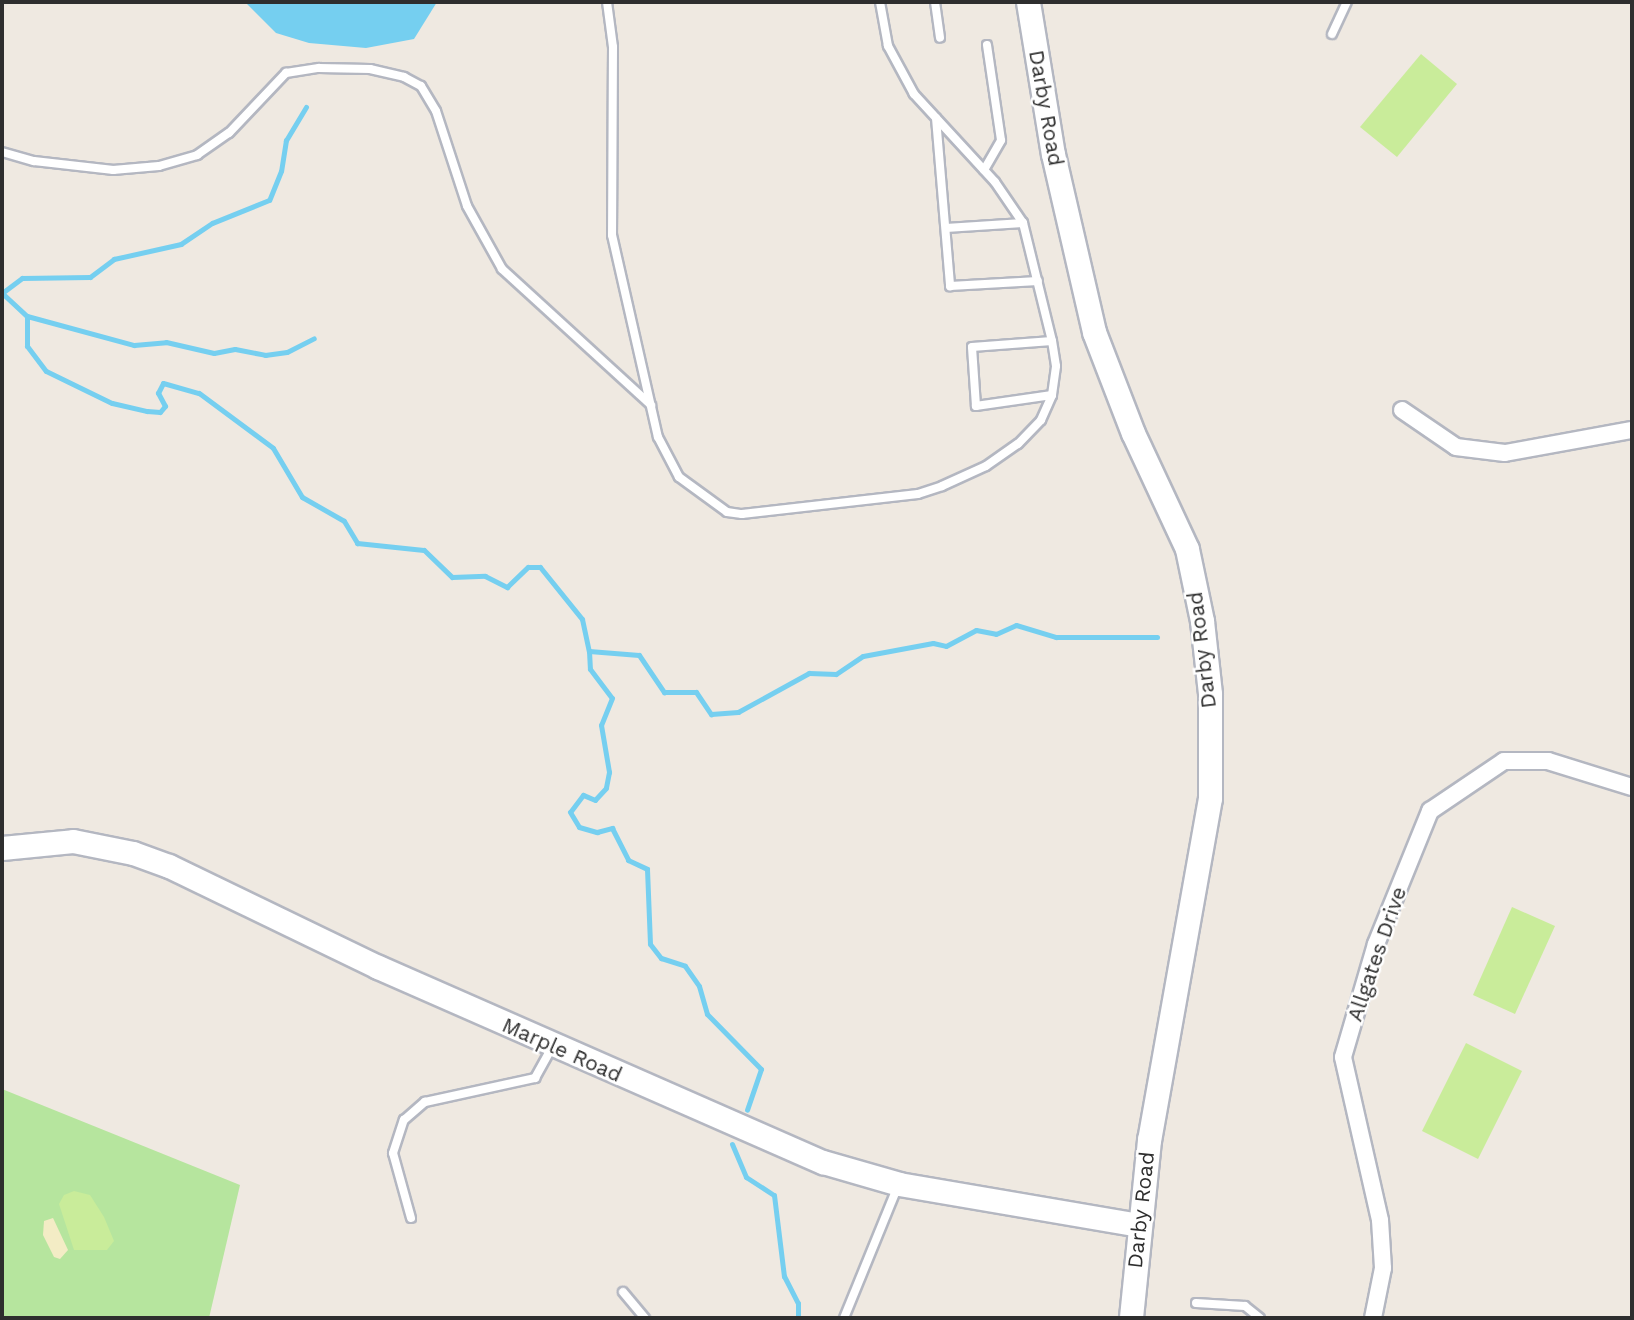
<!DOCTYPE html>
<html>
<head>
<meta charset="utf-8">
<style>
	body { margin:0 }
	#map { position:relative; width:1634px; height:1320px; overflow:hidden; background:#efe9e1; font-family:"Work Sans",sans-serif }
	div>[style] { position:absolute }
	.green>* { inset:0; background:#b6e59e }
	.sand>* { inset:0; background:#f3ecc5 }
	.pitch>* { inset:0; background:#c9ec9a }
	.water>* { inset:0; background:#75cff0 }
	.stream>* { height:5px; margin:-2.5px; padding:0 2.5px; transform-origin:2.5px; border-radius:2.5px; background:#75cff0 }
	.roads { filter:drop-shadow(2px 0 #b4b7c1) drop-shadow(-2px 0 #b4b7c1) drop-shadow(0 2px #b4b7c1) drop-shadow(0 -2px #b4b7c1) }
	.lane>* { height:8px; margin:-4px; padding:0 4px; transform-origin:4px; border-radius:4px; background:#fff }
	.street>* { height:16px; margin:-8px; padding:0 8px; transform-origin:8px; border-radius:8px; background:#fff }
	.secondary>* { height:23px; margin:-11.5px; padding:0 11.5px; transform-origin:11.5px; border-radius:11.5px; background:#fff }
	span { translate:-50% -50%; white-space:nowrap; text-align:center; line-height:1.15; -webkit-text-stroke:5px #fff; paint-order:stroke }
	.street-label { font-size:21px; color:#2e2e2e }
	.frame { position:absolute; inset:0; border:4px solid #2e2e2e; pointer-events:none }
</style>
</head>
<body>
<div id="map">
	<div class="green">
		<i style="clip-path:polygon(2px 1089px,240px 1185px,209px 1318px,2px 1318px)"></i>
	</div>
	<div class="sand">
		<i style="clip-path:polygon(53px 1218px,68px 1250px,60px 1259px,54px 1257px,43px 1235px,44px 1221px)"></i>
	</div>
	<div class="pitch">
		<i style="clip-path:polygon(1421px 54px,1457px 84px,1397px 157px,1360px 127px)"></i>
		<i style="clip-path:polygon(1512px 907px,1555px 926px,1515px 1014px,1473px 995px)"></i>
		<i style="clip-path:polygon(1466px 1043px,1522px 1071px,1478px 1159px,1422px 1131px)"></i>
		<i style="clip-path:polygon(74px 1191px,90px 1195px,104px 1217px,114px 1241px,107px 1250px,74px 1250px,59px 1204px,64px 1195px)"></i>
	</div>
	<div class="water">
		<i style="clip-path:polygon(245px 2px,437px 2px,414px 39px,366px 48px,309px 43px,276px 33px)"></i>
	</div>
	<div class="stream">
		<i style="left:306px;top:107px;width:39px;rotate:121deg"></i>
		<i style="left:286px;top:140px;width:31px;rotate:99deg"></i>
		<i style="left:281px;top:171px;width:31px;rotate:112deg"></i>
		<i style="left:269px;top:200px;width:61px;rotate:158deg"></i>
		<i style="left:212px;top:223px;width:37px;rotate:146deg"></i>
		<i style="left:181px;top:244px;width:69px;rotate:167.4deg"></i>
		<i style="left:114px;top:259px;width:30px;rotate:143deg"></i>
		<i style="left:90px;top:277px;width:68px;rotate:179.2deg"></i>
		<i style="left:22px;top:278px;width:25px;rotate:143deg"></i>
		<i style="left:2px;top:293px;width:34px;rotate:43deg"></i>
		<i style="left:27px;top:316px;width:30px;rotate:90deg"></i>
		<i style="left:27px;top:346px;width:31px;rotate:53deg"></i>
		<i style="left:46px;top:371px;width:73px;rotate:25.9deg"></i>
		<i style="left:112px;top:403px;width:36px;rotate:13deg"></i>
		<i style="left:147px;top:411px;width:13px;rotate:4deg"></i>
		<i style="left:160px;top:412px;width:8px;rotate:-50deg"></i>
		<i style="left:165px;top:406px;width:15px;rotate:-118deg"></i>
		<i style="left:158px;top:393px;width:11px;rotate:-63deg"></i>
		<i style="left:163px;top:383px;width:37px;rotate:16deg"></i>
		<i style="left:199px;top:393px;width:92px;rotate:36.6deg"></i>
		<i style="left:273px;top:448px;width:57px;rotate:59.4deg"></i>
		<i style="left:302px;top:497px;width:48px;rotate:29.7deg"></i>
		<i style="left:344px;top:521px;width:26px;rotate:59deg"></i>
		<i style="left:357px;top:543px;width:67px;rotate:6deg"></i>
		<i style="left:424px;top:550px;width:39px;rotate:44deg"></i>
		<i style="left:452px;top:577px;width:33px;rotate:-2deg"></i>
		<i style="left:485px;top:576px;width:25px;rotate:27deg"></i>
		<i style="left:507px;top:587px;width:29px;rotate:-44deg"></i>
		<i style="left:528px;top:567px;width:12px"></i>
		<i style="left:540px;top:567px;width:67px;rotate:51.1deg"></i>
		<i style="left:582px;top:619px;width:33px;rotate:78deg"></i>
		<i style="left:589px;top:651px;width:50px;rotate:4.6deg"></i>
		<i style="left:639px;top:655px;width:45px;rotate:56deg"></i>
		<i style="left:664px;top:692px;width:32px"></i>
		<i style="left:696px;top:692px;width:27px;rotate:56deg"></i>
		<i style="left:711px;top:714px;width:27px;rotate:-4deg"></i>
		<i style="left:738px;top:712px;width:81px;rotate:-28.8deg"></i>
		<i style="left:809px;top:673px;width:27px;rotate:2deg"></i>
		<i style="left:836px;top:674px;width:32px;rotate:-34deg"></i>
		<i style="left:863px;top:656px;width:71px;rotate:-10.5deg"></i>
		<i style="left:933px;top:643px;width:13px;rotate:13deg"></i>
		<i style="left:946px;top:646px;width:34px;rotate:-28deg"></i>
		<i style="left:976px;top:630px;width:20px;rotate:11deg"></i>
		<i style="left:996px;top:634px;width:22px;rotate:-24deg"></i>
		<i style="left:1016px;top:625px;width:42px;rotate:16.7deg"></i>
		<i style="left:1056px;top:637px;width:101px"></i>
		<i style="left:27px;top:316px;width:111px;rotate:15.2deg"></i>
		<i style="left:134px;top:345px;width:32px;rotate:-5deg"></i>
		<i style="left:166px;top:342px;width:49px;rotate:12.9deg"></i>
		<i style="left:214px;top:353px;width:21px;rotate:-11deg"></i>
		<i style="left:235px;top:349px;width:31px;rotate:11deg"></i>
		<i style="left:265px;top:355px;width:22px;rotate:-8deg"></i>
		<i style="left:287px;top:352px;width:30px;rotate:-27deg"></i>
		<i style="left:589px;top:651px;width:18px;rotate:87deg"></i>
		<i style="left:590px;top:669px;width:36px;rotate:53deg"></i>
		<i style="left:612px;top:698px;width:29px;rotate:112deg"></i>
		<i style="left:601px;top:725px;width:48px;rotate:80.3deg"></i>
		<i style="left:609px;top:772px;width:16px;rotate:101deg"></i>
		<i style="left:606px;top:788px;width:16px;rotate:133deg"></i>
		<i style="left:595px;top:800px;width:13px;rotate:-157deg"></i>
		<i style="left:583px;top:795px;width:21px;rotate:127deg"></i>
		<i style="left:570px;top:812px;width:17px;rotate:59deg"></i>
		<i style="left:579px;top:827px;width:19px;rotate:16deg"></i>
		<i style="left:597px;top:832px;width:16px;rotate:-15deg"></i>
		<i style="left:612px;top:828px;width:36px;rotate:63deg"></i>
		<i style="left:628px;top:860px;width:21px;rotate:25deg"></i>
		<i style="left:647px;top:869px;width:75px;rotate:87.7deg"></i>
		<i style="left:650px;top:944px;width:18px;rotate:52deg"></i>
		<i style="left:661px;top:958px;width:25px;rotate:18deg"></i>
		<i style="left:685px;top:966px;width:24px;rotate:55deg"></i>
		<i style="left:699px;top:986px;width:29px;rotate:74deg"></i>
		<i style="left:707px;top:1014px;width:77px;rotate:45.5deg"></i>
		<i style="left:761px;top:1069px;width:43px;rotate:108.9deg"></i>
		<i style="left:732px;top:1144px;width:36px;rotate:67deg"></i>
		<i style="left:746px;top:1177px;width:33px;rotate:33deg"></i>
		<i style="left:774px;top:1195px;width:82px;rotate:83deg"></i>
		<i style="left:784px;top:1276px;width:30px;rotate:63deg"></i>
		<i style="left:798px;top:1303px;width:15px;rotate:90deg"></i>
	</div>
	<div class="roads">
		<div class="lane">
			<i style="left:607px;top:2px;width:45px;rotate:82.4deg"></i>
			<i style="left:613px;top:47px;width:188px;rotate:90.3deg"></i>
			<i style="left:612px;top:235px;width:207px;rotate:77.2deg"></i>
			<i style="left:658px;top:437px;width:45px;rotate:62.3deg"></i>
			<i style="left:679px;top:477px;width:59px;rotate:36.1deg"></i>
			<i style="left:727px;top:512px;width:15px;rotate:8deg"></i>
			<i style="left:742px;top:514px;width:177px;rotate:-6.5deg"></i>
			<i style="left:918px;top:494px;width:25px;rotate:-18deg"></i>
			<i style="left:942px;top:486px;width:48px;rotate:-24.4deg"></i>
			<i style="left:986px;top:466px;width:39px;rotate:-35deg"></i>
			<i style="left:1018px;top:444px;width:33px;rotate:-46deg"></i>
			<i style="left:1041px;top:420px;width:27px;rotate:-66deg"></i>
			<i style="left:1052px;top:395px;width:29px;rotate:-82deg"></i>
			<i style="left:1056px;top:366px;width:25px;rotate:-99deg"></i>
			<i style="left:1052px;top:341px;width:122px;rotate:-103.8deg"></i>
			<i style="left:1023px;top:223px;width:50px;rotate:-124.3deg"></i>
			<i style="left:995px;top:182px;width:120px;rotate:-132.6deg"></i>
			<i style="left:914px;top:94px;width:55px;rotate:-118.4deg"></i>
			<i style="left:888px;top:46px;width:45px;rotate:-100.3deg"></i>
			<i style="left:935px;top:2px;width:36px;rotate:82deg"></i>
			<i style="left:1332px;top:34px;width:35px;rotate:-65deg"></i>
			<i style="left:936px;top:118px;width:169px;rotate:85.2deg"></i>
			<i style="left:950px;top:286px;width:88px;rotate:-3.3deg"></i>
			<i style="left:2px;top:152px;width:33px;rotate:16deg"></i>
			<i style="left:34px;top:161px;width:80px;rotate:6.5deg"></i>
			<i style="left:113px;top:170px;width:46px;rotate:-5deg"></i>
			<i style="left:159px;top:166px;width:40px;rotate:-16deg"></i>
			<i style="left:197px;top:155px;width:39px;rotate:-35deg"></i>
			<i style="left:229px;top:133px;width:83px;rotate:-46.5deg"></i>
			<i style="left:286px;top:73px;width:33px;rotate:-9deg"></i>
			<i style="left:319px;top:68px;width:51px;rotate:1.1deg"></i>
			<i style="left:370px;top:69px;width:35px;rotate:13deg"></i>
			<i style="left:404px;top:77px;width:19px;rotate:28deg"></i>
			<i style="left:421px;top:86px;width:29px;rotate:59deg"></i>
			<i style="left:436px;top:111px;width:100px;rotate:71.9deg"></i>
			<i style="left:467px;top:206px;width:72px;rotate:60.9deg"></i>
			<i style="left:502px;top:269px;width:202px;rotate:42.4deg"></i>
			<i style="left:984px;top:170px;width:34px;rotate:-60deg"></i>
			<i style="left:1001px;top:140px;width:96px;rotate:-98.4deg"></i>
			<i style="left:946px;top:228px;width:77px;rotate:-3.7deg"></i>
			<i style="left:1052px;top:395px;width:77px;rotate:171.8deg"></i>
			<i style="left:976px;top:406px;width:59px;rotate:-93.9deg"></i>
			<i style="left:972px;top:347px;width:80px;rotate:-4.3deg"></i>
			<i style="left:411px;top:1218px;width:67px;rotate:-105.5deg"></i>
			<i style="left:393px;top:1153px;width:35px;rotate:-72deg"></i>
			<i style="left:404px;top:1120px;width:28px;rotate:-41deg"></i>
			<i style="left:425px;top:1102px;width:113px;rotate:-12.3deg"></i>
			<i style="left:535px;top:1078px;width:38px;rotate:-61deg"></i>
			<i style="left:623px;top:1292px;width:34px;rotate:50deg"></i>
			<i style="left:1196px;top:1303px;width:49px;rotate:3.5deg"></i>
			<i style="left:1245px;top:1306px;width:19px;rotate:39deg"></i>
			<i style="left:844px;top:1318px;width:143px;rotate:-67.8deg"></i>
		</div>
		<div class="street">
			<i style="left:1402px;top:410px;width:65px;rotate:34.4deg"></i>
			<i style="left:1456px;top:447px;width:49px;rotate:7deg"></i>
			<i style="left:1505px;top:453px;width:129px;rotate:-10.3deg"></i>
			<i style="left:1373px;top:1318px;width:51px;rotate:-78.7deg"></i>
			<i style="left:1383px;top:1268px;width:48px;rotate:-93.6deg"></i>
			<i style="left:1380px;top:1220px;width:167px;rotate:-102.8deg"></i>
			<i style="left:1343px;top:1057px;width:118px;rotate:-73.7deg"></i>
			<i style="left:1376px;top:944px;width:144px;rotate:-67.9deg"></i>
			<i style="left:1430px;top:811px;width:89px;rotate:-34deg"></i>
			<i style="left:1504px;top:761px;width:44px"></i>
			<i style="left:1548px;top:761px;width:88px;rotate:17.2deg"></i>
		</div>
		<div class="secondary">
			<i style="left:1028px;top:2px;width:154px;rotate:80.7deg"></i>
			<i style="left:1053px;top:154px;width:183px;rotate:77deg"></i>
			<i style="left:1094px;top:332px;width:108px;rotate:68.9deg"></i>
			<i style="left:1133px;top:433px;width:128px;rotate:65deg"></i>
			<i style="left:1187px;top:549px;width:74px;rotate:78.2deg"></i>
			<i style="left:1202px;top:621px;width:73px;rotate:83.7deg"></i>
			<i style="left:1210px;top:694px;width:104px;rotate:90deg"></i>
			<i style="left:1210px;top:798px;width:347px;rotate:100.1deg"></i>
			<i style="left:1149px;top:1140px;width:179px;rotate:95.8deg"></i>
			<i style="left:2px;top:848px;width:71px;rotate:-5.6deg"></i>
			<i style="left:73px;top:841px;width:61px;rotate:11.3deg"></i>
			<i style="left:133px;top:853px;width:38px;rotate:20deg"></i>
			<i style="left:169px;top:866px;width:232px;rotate:25.8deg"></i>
			<i style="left:378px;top:967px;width:486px;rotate:23.7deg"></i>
			<i style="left:823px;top:1162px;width:79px;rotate:16.1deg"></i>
			<i style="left:899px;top:1184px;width:242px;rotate:9.7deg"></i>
		</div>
	</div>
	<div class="street-label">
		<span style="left:1046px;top:108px;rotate:80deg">Darby Road</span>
		<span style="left:1202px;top:650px;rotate:-97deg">Darby Road</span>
		<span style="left:1377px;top:954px;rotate:-71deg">Allgates Drive</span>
		<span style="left:562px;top:1050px;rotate:24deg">Marple Road</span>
		<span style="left:1141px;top:1210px;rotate:-84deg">Darby Road</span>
	</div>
	<div class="frame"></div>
</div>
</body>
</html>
